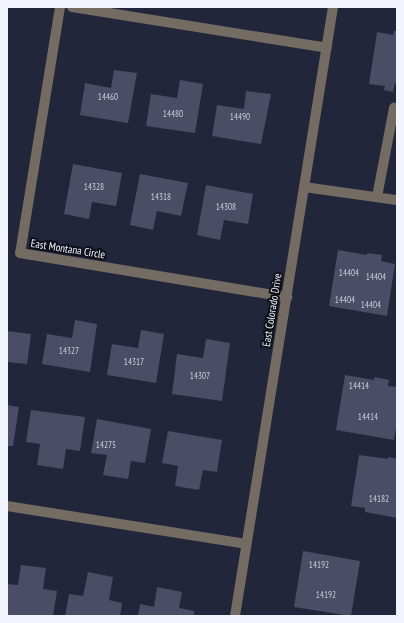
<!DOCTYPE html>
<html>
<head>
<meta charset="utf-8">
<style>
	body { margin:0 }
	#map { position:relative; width:404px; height:623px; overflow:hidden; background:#22263b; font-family:"PT Sans Narrow",sans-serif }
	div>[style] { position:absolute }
	.building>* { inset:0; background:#4b4c65 }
	.street>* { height:10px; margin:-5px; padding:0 5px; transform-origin:5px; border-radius:5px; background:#746b62 }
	span { translate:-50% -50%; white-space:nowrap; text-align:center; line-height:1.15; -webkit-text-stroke:4px #0e1019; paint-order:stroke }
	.number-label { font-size:9px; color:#c8cbd7 }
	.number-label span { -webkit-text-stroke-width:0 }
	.street-label { font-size:11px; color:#f2f5fd }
	.frame { position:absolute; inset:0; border:8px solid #f2f5fd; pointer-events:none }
</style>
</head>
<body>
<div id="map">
	<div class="building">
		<i style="clip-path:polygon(394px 31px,397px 31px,397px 83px,395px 83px,393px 92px,384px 90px,385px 86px,369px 84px,377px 32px,393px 35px)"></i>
		<i style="clip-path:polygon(114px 70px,137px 73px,128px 123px,80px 115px,85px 83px,111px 88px)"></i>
		<i style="clip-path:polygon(180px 80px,203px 84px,195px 133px,146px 126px,151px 94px,177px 98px)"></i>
		<i style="clip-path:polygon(246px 91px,271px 94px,261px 144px,212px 136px,217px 105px,244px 109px)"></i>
		<i style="clip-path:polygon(73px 164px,122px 173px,116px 206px,92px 202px,89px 219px,64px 214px)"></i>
		<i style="clip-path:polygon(140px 174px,188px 183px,181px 216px,157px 211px,153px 230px,130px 225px)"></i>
		<i style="clip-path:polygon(206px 185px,253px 194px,248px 224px,224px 220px,220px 240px,197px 235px)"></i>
		<i style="clip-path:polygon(338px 250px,367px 255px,367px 253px,382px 255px,381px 261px,395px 264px,387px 316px,329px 306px)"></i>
		<i style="clip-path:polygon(75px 320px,97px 324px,90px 372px,42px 364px,47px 334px,72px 338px)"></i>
		<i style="clip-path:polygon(141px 330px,164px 334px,156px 383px,107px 375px,112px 344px,138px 348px)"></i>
		<i style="clip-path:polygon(7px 331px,31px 334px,27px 364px,7px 362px)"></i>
		<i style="clip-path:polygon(206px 339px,230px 343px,222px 401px,172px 394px,177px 354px,203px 358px)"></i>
		<i style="clip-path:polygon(345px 375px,374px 380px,374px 377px,389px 380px,388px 386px,397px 387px,397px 421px,394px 440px,336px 430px)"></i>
		<i style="clip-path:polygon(7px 405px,19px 407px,13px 446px,7px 446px)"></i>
		<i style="clip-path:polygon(31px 410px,85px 417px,80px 451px,66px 449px,63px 469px,37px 465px,40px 444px,26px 442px)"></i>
		<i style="clip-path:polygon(97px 419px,151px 429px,145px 463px,131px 461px,128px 479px,103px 475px,107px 455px,91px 453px)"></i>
		<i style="clip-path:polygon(168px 431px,222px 440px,217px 472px,203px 470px,199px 490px,175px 486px,178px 466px,162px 463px)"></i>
		<i style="clip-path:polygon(359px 455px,388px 459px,388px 457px,397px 459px,397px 518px,365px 512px,365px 508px,351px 506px)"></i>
		<i style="clip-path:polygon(303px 551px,360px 561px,351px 616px,294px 607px)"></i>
		<i style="clip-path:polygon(21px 565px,46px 568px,43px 589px,57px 591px,53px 616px,7px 616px,7px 584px,18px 585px)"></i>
		<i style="clip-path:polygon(88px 572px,113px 577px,109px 600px,122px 603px,120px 616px,65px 616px,69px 594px,83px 596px)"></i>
		<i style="clip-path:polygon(157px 587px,182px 592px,179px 608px,194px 611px,194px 616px,138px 616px,140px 604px,154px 607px)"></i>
	</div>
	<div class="street">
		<i style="left:60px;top:7px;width:249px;rotate:99.2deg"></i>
		<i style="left:20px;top:253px;width:271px;rotate:9.4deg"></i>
		<i style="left:72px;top:7px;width:258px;rotate:9.1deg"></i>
		<i style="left:304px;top:187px;width:94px;rotate:8deg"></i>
		<i style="left:377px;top:197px;width:91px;rotate:-79.2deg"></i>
		<i style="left:7px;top:506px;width:242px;rotate:9deg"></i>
		<i style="left:235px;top:616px;width:617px;rotate:-80.86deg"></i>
	</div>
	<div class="number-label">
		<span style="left:108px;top:97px">14460</span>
		<span style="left:173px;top:114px">14480</span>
		<span style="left:240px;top:117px">14490</span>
		<span style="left:94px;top:187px">14328</span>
		<span style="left:161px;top:197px">14318</span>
		<span style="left:226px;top:207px">14308</span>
		<span style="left:349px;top:273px">14404</span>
		<span style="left:376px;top:277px">14404</span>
		<span style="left:345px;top:300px">14404</span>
		<span style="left:371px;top:305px">14404</span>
		<span style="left:69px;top:351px">14327</span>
		<span style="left:134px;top:362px">14317</span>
		<span style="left:200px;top:376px">14307</span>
		<span style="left:359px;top:386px">14414</span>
		<span style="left:368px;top:417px">14414</span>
		<span style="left:106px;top:445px">14275</span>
		<span style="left:379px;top:499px">14182</span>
		<span style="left:319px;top:565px">14192</span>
		<span style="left:326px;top:595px">14192</span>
	</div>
	<div class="street-label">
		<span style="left:68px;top:249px;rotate:9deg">East Montana Circle</span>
		<span style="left:272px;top:310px;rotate:-81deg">East Colorado Drive</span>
	</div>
	<div class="frame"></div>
</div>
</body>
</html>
